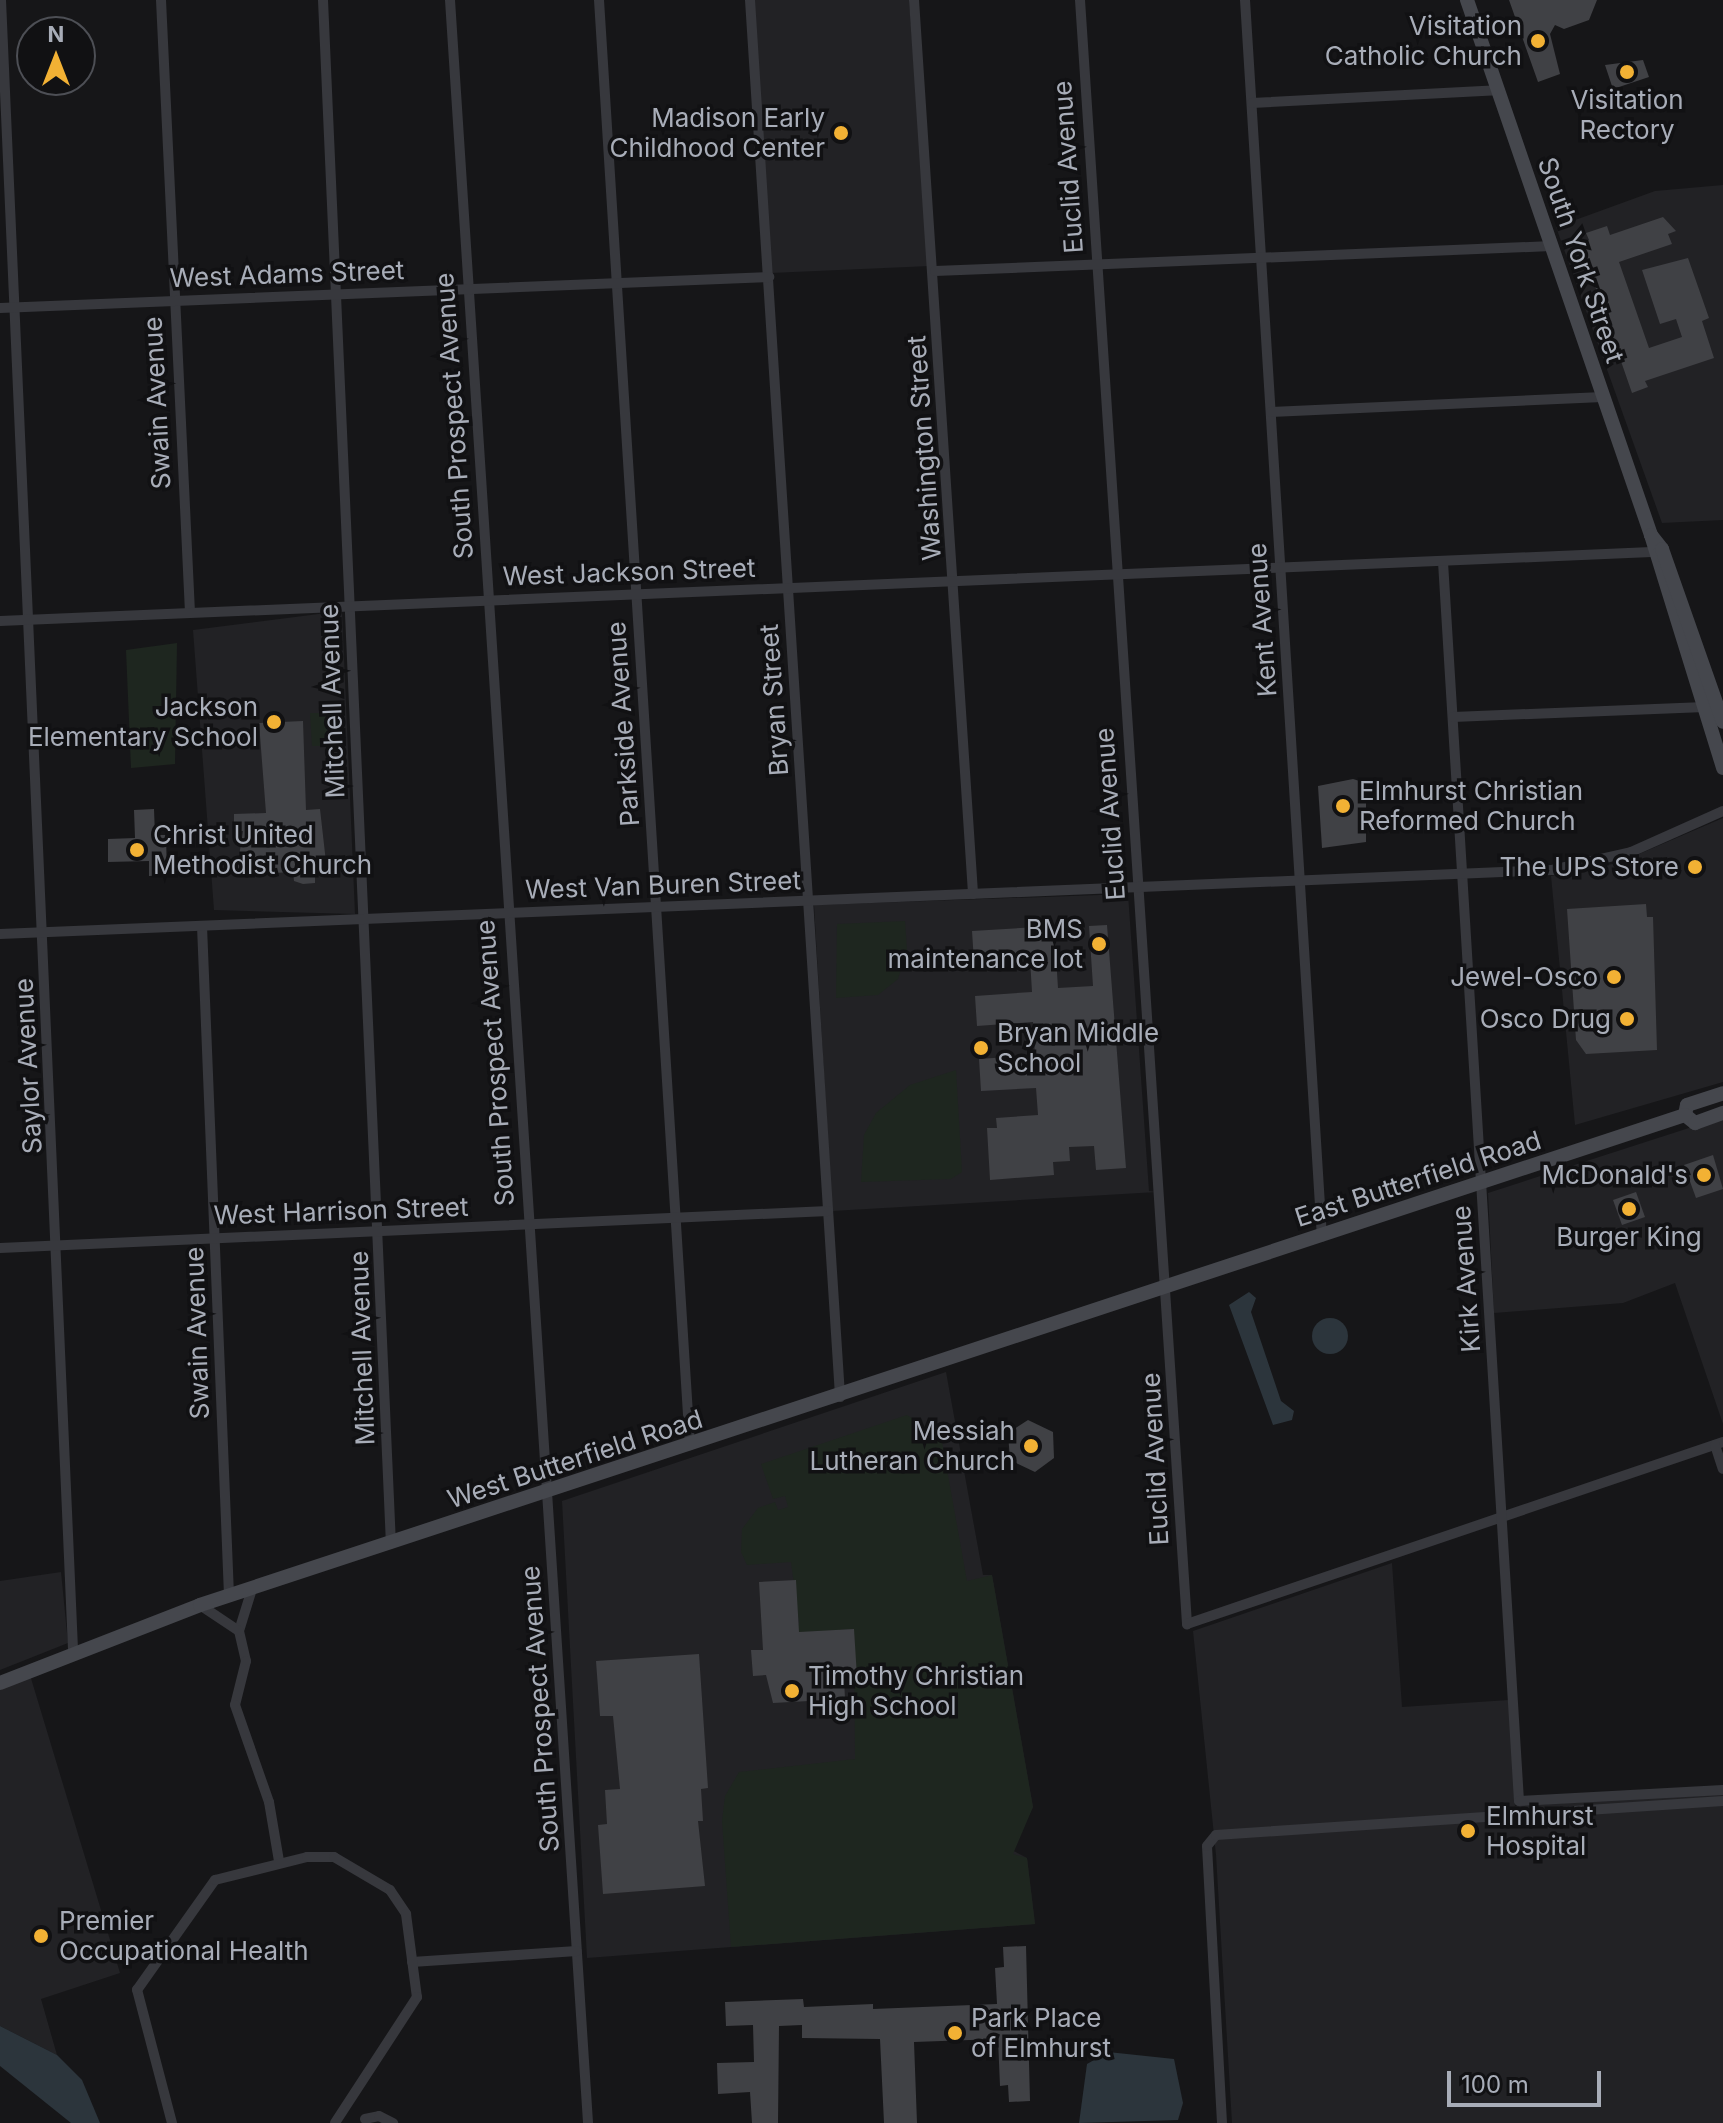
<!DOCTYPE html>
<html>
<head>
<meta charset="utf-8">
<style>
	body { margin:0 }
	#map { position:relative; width:1723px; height:2123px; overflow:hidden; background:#161618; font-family:Inter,sans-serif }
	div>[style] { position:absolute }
	.built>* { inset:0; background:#222225 }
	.green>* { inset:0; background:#1e261f }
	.water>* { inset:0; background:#2c353c }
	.round { border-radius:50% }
	.building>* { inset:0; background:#404145 }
	.minor>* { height:10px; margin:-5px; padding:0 5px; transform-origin:5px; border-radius:5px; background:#37383d }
	.secondary>* { height:14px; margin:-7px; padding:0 7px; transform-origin:7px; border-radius:7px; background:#45474d }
	.dots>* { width:22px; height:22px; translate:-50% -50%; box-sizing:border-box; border:4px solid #111113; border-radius:50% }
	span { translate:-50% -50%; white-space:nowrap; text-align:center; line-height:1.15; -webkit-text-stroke:7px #111113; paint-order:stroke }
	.poi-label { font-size:26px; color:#a8adb8 }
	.right { translate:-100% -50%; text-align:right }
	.left { translate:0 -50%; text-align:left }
	.street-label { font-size:26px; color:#a8adb8 }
	.north { position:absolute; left:16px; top:16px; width:80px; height:80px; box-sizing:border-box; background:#111113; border:2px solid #4d4f55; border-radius:50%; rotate:0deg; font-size:22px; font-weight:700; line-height:32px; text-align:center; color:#a8adb8 }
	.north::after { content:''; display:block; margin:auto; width:28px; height:36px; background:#f2b134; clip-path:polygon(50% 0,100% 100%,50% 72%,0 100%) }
	.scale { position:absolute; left:1447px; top:2071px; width:154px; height:36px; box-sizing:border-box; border:4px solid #a8adb8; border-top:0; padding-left:10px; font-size:24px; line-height:28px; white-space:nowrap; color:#a8adb8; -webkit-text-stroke:6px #111113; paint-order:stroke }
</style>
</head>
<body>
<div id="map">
	<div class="built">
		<i style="clip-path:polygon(753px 0,909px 0,930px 266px,771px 273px)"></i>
		<i style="clip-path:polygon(1723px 185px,1723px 520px,1662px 523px,1556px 227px,1655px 191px)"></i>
		<i style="clip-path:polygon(342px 611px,355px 914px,214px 910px,193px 630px)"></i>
		<i style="clip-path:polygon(1723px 818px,1723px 1082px,1575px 1125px,1551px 876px,1618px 863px)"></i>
		<i style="clip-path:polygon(1128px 894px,1149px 1191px,1157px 1192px,832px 1211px,814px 905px)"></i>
		<i style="clip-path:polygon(1723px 1117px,1723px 1424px,1675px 1283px,1623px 1303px,1494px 1313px,1488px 1193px)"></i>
		<i style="clip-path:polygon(946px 1372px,983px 1575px,992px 1575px,1033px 1807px,1012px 1850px,1027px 1858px,1035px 1924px,587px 1958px,562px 1501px)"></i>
		<i style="clip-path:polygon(1392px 1563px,1402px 1707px,1509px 1700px,1515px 1806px,1723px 1793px,1723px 2123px,1232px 2123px,1216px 1855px,1193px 1631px)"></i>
		<i style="clip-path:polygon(61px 1572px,68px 1643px,0 1670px,0 1581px)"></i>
		<i style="clip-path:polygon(30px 1675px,120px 1973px,41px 1999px,57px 2055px,0 2026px,0 1689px)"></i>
	</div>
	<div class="green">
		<i style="clip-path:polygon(177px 643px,175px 764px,131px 768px,126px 650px)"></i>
		<i style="clip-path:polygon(310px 713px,325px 713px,334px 725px,334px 746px,312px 746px)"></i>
		<i style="clip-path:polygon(905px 921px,907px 950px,898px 979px,878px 995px,836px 998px,837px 924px)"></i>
		<i style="clip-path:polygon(956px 1070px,962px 1172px,951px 1179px,861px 1182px,864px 1135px,876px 1113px,910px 1085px)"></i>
		<i style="clip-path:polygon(907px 1415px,941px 1436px,967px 1581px,992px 1575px,1033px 1807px,1013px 1854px,1027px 1858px,1035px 1924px,731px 1947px,722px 1821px,725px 1796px,739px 1772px,855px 1759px,854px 1629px,793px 1633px,799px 1623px,791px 1562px,747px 1565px,741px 1552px,742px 1529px,758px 1508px,775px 1502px,778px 1510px,788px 1507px,785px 1496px,773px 1499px,761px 1464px)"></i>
	</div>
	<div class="water">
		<i style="clip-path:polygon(1249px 1292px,1256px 1298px,1251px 1312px,1281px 1401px,1294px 1411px,1292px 1420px,1273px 1425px,1229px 1305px)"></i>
		<i class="round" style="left:1312px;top:1318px;width:36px;height:36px"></i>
		<i style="clip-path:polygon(0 2026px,57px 2055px,82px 2080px,100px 2123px,71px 2123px,0 2066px)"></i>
		<i style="clip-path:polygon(1108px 2052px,1174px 2059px,1183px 2103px,1178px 2120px,1079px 2123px,1087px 2064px)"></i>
	</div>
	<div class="building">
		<i style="clip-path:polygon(1509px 0,1597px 0,1589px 20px,1564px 29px,1555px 25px,1550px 34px,1560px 74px,1538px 82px)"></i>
		<i style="clip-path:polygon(1643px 60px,1649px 77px,1613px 89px,1605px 65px)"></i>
		<i style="clip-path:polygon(1663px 217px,1676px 231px,1668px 234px,1672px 244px,1619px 262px,1649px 348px,1682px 337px,1676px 319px,1660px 324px,1642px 270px,1688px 258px,1709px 318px,1702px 321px,1714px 358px,1645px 381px,1648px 387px,1632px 393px,1580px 243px,1589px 240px,1586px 233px,1607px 226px,1610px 235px)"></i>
		<i style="clip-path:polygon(303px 721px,306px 810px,320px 809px,327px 871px,315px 872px,315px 883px,303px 884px,294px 881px,293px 872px,236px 875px,243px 831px,234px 832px,234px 814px,266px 813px,259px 723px)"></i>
		<i style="clip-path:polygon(1353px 779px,1366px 783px,1366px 842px,1322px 848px,1318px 786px)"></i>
		<i style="clip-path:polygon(154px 809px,155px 835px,166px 835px,167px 875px,149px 876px,149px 861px,108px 862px,108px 839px,135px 838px,134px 810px)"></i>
		<i style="clip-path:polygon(1646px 904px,1647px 917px,1653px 917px,1657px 1050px,1586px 1054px,1576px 1040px,1567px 909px)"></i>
		<i style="clip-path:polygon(1107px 925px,1126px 1168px,1096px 1170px,1094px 1146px,1069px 1147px,1070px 1161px,1053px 1162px,1054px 1175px,990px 1180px,987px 1128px,997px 1128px,996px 1118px,1038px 1115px,1036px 1088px,981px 1091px,979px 1059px,1035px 1055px,1033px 1022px,977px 1026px,975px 996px,1032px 992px,1030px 959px,974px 962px,972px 931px,1054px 926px,1058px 988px,1093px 986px,1089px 926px)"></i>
		<i style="clip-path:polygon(1713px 1155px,1723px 1189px,1696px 1198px,1684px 1165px)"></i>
		<i style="clip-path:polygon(1636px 1192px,1645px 1217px,1622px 1225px,1613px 1200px)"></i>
		<i style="clip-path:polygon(1028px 1420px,1053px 1432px,1054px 1458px,1035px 1472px,1010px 1460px,1008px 1433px)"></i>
		<i style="clip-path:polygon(796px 1580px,799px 1632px,854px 1629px,857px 1677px,844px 1678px,845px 1699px,773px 1703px,766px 1675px,753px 1676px,751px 1650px,763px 1650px,759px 1582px)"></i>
		<i style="clip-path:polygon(699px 1654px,708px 1788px,701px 1789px,703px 1821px,698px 1821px,705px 1886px,603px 1894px,598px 1825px,607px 1824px,605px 1790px,620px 1789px,613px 1716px,600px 1716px,596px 1661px)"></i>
		<i style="clip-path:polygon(1026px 1946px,1030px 2101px,1009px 2102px,1008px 2085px,1000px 2086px,998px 2039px,914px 2042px,917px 2123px,884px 2123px,880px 2039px,802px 2038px,802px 2025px,779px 2026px,778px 2123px,752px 2123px,750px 2092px,718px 2094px,717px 2063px,754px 2062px,753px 2025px,726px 2026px,725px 2002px,803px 1999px,804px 2007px,873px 2004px,873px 2009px,997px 2004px,995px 1968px,1004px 1967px,1003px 1947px)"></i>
	</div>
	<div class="minor">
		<i style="left:1px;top:0;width:1653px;rotate:87.5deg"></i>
		<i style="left:161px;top:0;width:613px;rotate:87.29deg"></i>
		<i style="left:323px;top:0;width:1545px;rotate:87.48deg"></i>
		<i style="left:450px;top:0;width:2127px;rotate:86.28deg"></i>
		<i style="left:599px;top:0;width:1448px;rotate:86.4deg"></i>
		<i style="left:750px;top:0;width:1400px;rotate:86.31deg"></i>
		<i style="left:914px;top:0;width:896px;rotate:86.22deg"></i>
		<i style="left:1080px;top:0;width:1628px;rotate:86.23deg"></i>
		<i style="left:1187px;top:1624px;width:566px;rotate:-18.76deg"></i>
		<i style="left:1245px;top:0;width:1239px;rotate:86.44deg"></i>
		<i style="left:1252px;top:103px;width:245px;rotate:-3deg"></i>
		<i style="left:935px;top:271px;width:617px;rotate:-2.32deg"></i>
		<i style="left:0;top:308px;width:770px;rotate:-2.31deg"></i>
		<i style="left:1271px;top:412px;width:332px;rotate:-2.6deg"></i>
		<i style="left:1443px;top:562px;width:1241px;rotate:86.49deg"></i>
		<i style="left:1519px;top:1801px;width:204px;rotate:-3.1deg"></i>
		<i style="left:0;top:621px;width:1653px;rotate:-2.39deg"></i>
		<i style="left:1453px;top:717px;width:252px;rotate:-2.3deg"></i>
		<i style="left:202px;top:926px;width:671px;rotate:87.69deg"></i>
		<i style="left:0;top:934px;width:1553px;rotate:-2.36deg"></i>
		<i style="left:1552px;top:870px;width:81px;rotate:-12.8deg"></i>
		<i style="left:1631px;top:852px;width:101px;rotate:-24deg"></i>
		<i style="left:0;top:1248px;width:829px;rotate:-2.56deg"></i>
		<i style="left:1715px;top:1445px;width:25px;rotate:72deg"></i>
		<i style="left:252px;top:1589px;width:44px;rotate:107.2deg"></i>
		<i style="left:239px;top:1631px;width:31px;rotate:77deg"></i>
		<i style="left:246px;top:1661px;width:45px;rotate:104deg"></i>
		<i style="left:235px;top:1705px;width:103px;rotate:70.7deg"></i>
		<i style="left:269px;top:1802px;width:60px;rotate:80.4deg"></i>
		<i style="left:200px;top:1605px;width:47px;rotate:33.7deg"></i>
		<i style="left:412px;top:1962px;width:165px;rotate:-3.8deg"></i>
		<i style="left:365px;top:2119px;width:14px;rotate:-12deg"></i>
		<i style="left:379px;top:2116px;width:16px;rotate:27deg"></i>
		<i style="left:172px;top:2123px;width:138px;rotate:-104.7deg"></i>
		<i style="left:137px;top:1990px;width:135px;rotate:-54.7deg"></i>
		<i style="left:215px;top:1880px;width:95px;rotate:-14deg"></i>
		<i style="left:307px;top:1857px;width:27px"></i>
		<i style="left:334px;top:1857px;width:65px;rotate:30.5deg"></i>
		<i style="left:390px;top:1890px;width:29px;rotate:56deg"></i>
		<i style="left:406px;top:1914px;width:84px;rotate:82.5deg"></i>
		<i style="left:417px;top:1997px;width:150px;rotate:123.1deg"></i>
		<i style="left:1222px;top:2123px;width:277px;rotate:-93.1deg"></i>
		<i style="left:1207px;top:1846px;width:14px;rotate:-51deg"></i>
		<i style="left:1216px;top:1835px;width:508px;rotate:-3.84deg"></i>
	</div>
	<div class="secondary">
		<i style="left:1467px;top:0;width:566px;rotate:71.02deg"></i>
		<i style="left:1651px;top:535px;width:244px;rotate:72.8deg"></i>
		<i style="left:1651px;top:535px;width:18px;rotate:52deg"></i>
		<i style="left:1662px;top:549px;width:183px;rotate:70.6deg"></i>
		<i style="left:1685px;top:1115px;width:10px;rotate:-79deg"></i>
		<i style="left:1687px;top:1105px;width:38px;rotate:-18deg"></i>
		<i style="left:1685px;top:1115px;width:13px;rotate:39deg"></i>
		<i style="left:1695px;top:1123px;width:30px;rotate:-20deg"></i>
		<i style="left:0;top:1683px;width:215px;rotate:-21.3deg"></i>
		<i style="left:200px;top:1605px;width:1564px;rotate:-18.26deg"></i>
	</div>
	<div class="dots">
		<i style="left:1538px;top:41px;background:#f2b134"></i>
		<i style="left:1627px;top:72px;background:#f2b134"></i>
		<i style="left:841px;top:133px;background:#f2b134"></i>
		<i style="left:274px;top:722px;background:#f2b134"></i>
		<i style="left:1343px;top:806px;background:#f2b134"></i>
		<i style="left:137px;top:850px;background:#f2b134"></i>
		<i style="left:1695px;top:867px;background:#f2b134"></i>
		<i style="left:1099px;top:944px;background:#f2b134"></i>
		<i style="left:1614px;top:977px;background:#f2b134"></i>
		<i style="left:1627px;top:1019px;background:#f2b134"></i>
		<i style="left:981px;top:1048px;background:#f2b134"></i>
		<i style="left:1704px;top:1175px;background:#f2b134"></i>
		<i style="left:1629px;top:1209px;background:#f2b134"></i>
		<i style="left:1031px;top:1446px;background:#f2b134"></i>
		<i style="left:792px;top:1691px;background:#f2b134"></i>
		<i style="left:1468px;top:1831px;background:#f2b134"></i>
		<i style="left:41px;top:1936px;background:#f2b134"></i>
		<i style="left:955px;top:2033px;background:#f2b134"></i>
	</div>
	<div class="poi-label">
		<span class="right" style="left:1522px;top:41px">Visitation<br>Catholic Church</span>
		<span style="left:1627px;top:115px">Visitation<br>Rectory</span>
		<span class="right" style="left:825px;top:133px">Madison Early<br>Childhood Center</span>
		<span class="right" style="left:258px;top:722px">Jackson<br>Elementary School</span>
		<span class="left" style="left:1359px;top:806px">Elmhurst Christian<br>Reformed Church</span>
		<span class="left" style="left:153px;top:850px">Christ United<br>Methodist Church</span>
		<span class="right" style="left:1679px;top:867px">The UPS Store</span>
		<span class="right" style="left:1083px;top:944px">BMS<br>maintenance lot</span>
		<span class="right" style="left:1598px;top:977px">Jewel-Osco</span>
		<span class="right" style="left:1611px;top:1019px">Osco Drug</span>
		<span class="left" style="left:997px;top:1048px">Bryan Middle<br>School</span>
		<span class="right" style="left:1688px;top:1175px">McDonald's</span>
		<span style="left:1629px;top:1237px">Burger King</span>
		<span class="right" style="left:1015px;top:1446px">Messiah<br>Lutheran Church</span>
		<span class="left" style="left:808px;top:1691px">Timothy Christian<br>High School</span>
		<span class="left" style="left:1486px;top:1831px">Elmhurst<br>Hospital</span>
		<span class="left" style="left:59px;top:1936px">Premier<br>Occupational Health</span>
		<span class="left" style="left:971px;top:2033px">Park Place<br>of Elmhurst</span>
	</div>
	<div class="street-label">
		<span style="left:1068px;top:167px;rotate:-94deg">Euclid Avenue</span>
		<span style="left:1581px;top:260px;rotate:71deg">South York Street</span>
		<span style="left:287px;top:274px;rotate:-2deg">West Adams Street</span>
		<span style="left:157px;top:403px;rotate:-93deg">Swain Avenue</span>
		<span style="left:454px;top:416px;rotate:-94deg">South Prospect Avenue</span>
		<span style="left:924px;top:448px;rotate:-94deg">Washington Street</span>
		<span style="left:629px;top:572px;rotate:-2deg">West Jackson Street</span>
		<span style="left:1262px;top:620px;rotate:-94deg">Kent Avenue</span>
		<span style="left:774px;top:700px;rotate:-94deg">Bryan Street</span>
		<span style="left:332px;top:701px;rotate:-92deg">Mitchell Avenue</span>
		<span style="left:623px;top:724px;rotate:-94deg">Parkside Avenue</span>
		<span style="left:1110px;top:814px;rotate:-94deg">Euclid Avenue</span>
		<span style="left:663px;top:885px;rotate:-2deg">West Van Buren Street</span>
		<span style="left:495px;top:1063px;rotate:-94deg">South Prospect Avenue</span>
		<span style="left:28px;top:1066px;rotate:-93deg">Saylor Avenue</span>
		<span style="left:1418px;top:1179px;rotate:-18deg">East Butterfield Road</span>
		<span style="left:341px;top:1211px;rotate:-2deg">West Harrison Street</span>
		<span style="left:1466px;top:1279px;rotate:-94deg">Kirk Avenue</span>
		<span style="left:197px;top:1333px;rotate:-92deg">Swain Avenue</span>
		<span style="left:362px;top:1348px;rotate:-92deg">Mitchell Avenue</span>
		<span style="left:575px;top:1459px;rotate:-18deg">West Butterfield Road</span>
		<span style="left:1155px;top:1459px;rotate:-93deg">Euclid Avenue</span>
		<span style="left:540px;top:1709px;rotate:-94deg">South Prospect Avenue</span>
	</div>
	<div class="north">N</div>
	<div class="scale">100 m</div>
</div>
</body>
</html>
